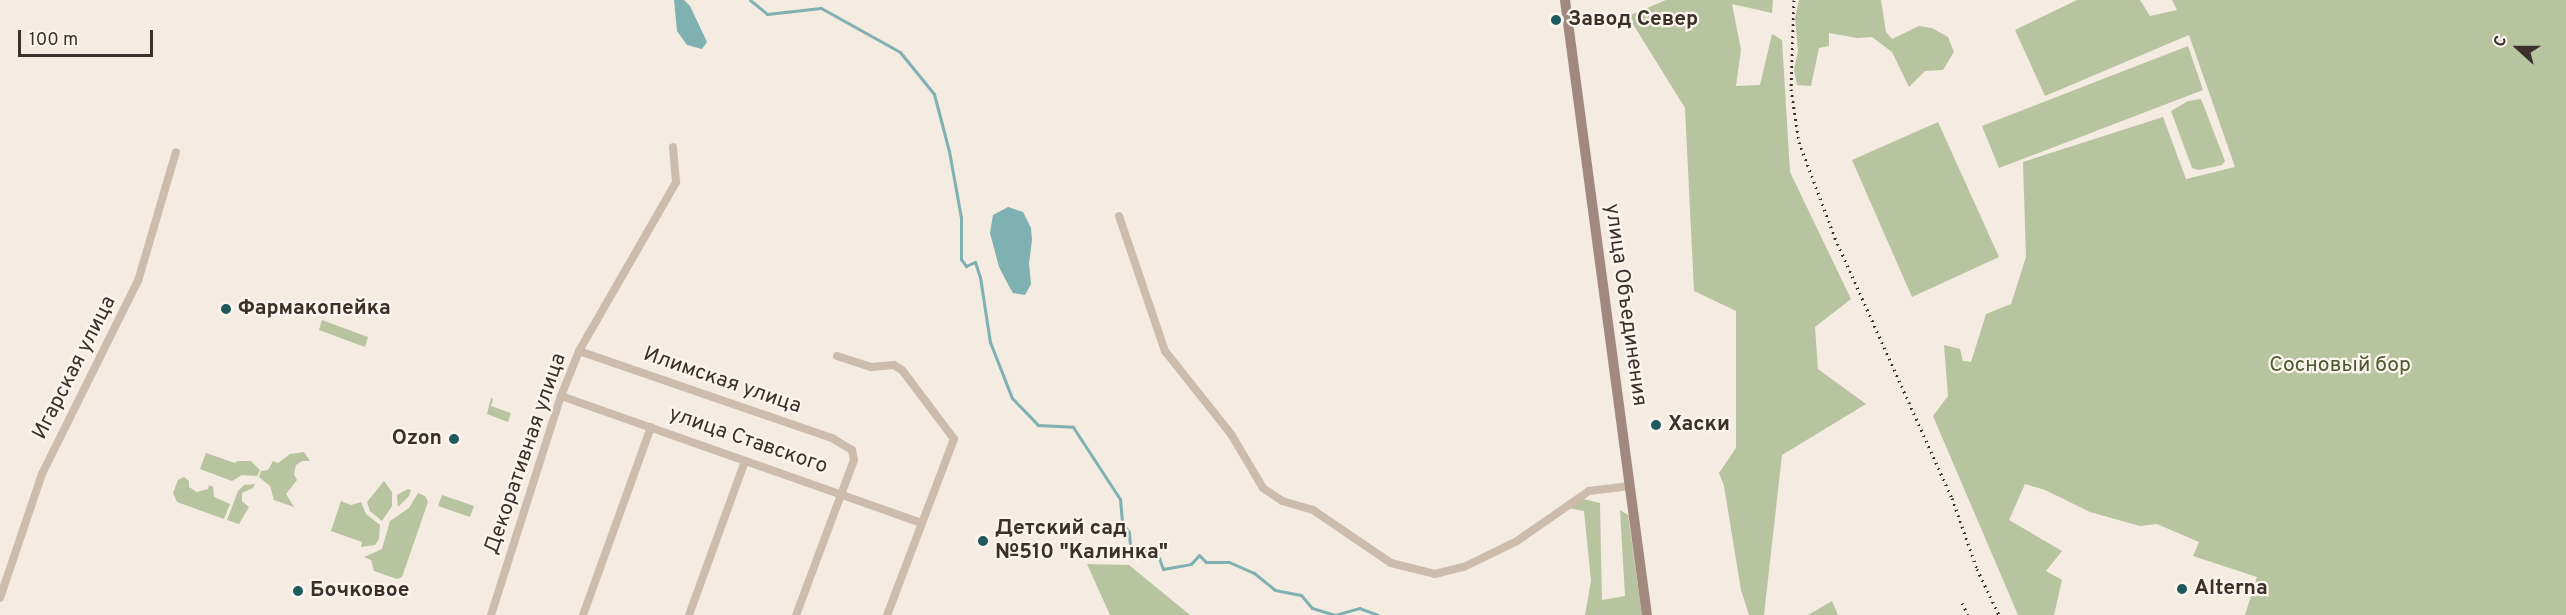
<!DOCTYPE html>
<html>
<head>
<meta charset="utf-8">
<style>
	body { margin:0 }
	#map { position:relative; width:2566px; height:615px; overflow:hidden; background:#f4ebe1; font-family:Overpass,sans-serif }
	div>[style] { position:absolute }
	.green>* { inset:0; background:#b8c4a0 }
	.water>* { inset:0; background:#7fb0b2 }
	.stream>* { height:3px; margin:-1.5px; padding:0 1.5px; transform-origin:1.5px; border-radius:1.5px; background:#7fb0b2 }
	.minor>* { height:8px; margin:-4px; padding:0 4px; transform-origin:4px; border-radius:4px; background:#cdbbac }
	.secondary>* { height:10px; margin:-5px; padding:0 5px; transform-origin:5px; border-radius:5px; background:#a18a7d }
	.rail>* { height:3px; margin-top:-1.5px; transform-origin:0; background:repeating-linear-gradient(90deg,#3b302b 0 1.5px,transparent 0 6px) }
	.dots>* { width:16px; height:16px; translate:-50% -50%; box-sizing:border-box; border:3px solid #fbf5ee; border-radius:50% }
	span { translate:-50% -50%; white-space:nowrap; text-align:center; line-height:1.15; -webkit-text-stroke:4.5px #fbf5ee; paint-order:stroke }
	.poi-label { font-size:21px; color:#3b302b; font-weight:700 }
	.left { translate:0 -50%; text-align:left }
	.right { translate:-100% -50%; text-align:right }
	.street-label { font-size:21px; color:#3b302b }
	.park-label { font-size:21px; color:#4a5a2e }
	.north { position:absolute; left:2488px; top:18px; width:60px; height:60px; -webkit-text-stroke:4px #fbf5ee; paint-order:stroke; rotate:291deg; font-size:16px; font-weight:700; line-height:24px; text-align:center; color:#3b302b }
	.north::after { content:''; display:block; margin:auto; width:21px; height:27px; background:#3b302b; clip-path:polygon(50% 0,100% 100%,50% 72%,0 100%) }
	.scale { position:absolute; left:18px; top:30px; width:135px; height:27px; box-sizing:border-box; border:3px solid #3b302b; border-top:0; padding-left:8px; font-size:18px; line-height:21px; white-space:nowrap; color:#3b302b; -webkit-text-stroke:4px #fbf5ee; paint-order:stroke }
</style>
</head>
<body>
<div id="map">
	<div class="green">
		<i style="clip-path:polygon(1666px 0,1773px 0,1772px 13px,1732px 4px,1741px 50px,1736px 86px,1760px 85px,1772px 34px,1782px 40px,1790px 172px,1851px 299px,1815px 327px,1818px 369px,1866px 404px,1782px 455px,1764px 615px,1749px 615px,1741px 590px,1724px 486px,1719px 473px,1736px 448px,1736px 311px,1694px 291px,1685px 108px,1628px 16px)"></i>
		<i style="clip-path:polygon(1799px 0,1881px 0,1886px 32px,1892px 39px,1919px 26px,1932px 28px,1948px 37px,1954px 52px,1943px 70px,1925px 71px,1909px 87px,1892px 52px,1872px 37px,1857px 38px,1829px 33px,1829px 46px,1819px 48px,1811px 86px,1797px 85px,1794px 70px,1798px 51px,1795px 18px)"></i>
		<i style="clip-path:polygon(2077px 0,2140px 0,2150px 16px,2177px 10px,2172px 0,2566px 0,2566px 615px,2245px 615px,2257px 577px,2193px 556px,2199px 542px,2157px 524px,2140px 526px,2090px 512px,2045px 490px,2025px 484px,2009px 520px,2062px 551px,2046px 571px,2062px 580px,2054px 615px,2018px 615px,1933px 416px,1948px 396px,1944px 345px,1960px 349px,1963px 361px,1971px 362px,1986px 314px,2011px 304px,2026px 257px,2023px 162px,2163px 117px,2186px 179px,2235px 167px,2189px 35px,2045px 96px,2015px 30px)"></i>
		<i style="clip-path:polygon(2188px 46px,2203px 90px,1999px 168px,1982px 126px)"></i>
		<i style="clip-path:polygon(2201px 99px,2225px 161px,2222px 165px,2199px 170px,2192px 168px,2171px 111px,2188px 101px)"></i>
		<i style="clip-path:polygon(1938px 122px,1999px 257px,1912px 297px,1852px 160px)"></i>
		<i style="clip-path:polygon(322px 320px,368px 337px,365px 347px,319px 330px)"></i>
		<i style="clip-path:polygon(491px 398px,493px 399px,491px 406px,511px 413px,508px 422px,487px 414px)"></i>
		<i style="clip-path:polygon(304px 452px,310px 461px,302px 461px,296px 465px,294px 474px,297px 480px,286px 494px,294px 507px,274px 500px,270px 486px,259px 477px,261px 471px,268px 470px,273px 461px,278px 463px,290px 454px)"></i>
		<i style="clip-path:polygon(206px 453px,235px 463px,237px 461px,251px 461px,260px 470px,257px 476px,242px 475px,232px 481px,200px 469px)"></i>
		<i style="clip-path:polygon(184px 477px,189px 481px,189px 487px,197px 492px,208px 489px,209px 485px,213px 487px,214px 497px,230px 504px,224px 519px,177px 502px,173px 493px,178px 480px)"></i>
		<i style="clip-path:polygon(384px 481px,392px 492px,392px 506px,382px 521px,370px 511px,367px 502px)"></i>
		<i style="clip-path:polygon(255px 484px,253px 488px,242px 493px,242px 501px,249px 507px,239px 524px,227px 520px,238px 491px,244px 485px)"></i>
		<i style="clip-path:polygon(408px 489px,411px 490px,409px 496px,398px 507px,397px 495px)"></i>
		<i style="clip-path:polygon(418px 493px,425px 496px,428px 502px,402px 577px,397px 579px,374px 571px,371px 560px,364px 557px,382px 549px,390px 521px,409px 508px)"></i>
		<i style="clip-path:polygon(442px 495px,474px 506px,470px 517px,438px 506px)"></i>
		<i style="clip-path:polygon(1583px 499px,1600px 503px,1602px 600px,1625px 596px,1620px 510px,1628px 515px,1642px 615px,1585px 615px,1591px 581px,1584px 511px,1568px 508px)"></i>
		<i style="clip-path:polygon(341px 501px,351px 505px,361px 502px,366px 514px,380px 525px,379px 539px,375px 545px,361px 547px,362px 542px,331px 531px)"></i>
		<i style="clip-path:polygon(1087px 564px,1129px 565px,1190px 615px,1110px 615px)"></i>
		<i style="clip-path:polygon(1832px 601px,1838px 615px,1808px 615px)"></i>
	</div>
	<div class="water">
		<i style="clip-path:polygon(674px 0,684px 0,690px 6px,707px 42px,702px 49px,687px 45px,677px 31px)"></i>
		<i style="clip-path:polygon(1008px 207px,1023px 212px,1031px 228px,1032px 240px,1029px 263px,1031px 284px,1025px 295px,1013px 293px,1010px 288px,999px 267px,990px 233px,993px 215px)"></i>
	</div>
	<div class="stream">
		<i style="left:750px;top:0;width:22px;rotate:39deg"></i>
		<i style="left:767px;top:14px;width:54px;rotate:-6.3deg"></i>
		<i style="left:821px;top:8px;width:90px;rotate:29.1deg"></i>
		<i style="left:900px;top:52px;width:54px;rotate:51deg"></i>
		<i style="left:934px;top:94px;width:59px;rotate:75.3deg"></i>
		<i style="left:949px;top:151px;width:68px;rotate:79.8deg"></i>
		<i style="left:961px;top:218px;width:41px;rotate:90deg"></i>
		<i style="left:961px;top:259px;width:9px;rotate:54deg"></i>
		<i style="left:966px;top:266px;width:10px;rotate:-24deg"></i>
		<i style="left:975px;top:262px;width:16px;rotate:72deg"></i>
		<i style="left:980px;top:277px;width:66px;rotate:81.3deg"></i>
		<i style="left:990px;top:342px;width:60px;rotate:68.6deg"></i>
		<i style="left:1012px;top:398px;width:37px;rotate:46deg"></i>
		<i style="left:1038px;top:425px;width:35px;rotate:3deg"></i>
		<i style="left:1073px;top:427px;width:86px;rotate:56.9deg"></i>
		<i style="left:1120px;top:499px;width:24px;rotate:85deg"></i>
		<i style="left:1122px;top:523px;width:11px;rotate:52deg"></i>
		<i style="left:1129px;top:532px;width:13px;rotate:86deg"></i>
		<i style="left:1130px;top:545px;width:32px;rotate:24deg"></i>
		<i style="left:1159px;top:558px;width:12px;rotate:70deg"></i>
		<i style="left:1163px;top:569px;width:28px;rotate:-10deg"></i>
		<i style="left:1191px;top:564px;width:12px;rotate:-48deg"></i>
		<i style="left:1199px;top:555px;width:10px;rotate:45deg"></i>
		<i style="left:1206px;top:562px;width:23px"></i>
		<i style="left:1229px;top:562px;width:27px;rotate:24deg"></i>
		<i style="left:1254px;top:573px;width:27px;rotate:39deg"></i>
		<i style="left:1275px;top:590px;width:26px;rotate:11deg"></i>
		<i style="left:1301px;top:595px;width:17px;rotate:50deg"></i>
		<i style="left:1312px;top:608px;width:24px;rotate:17deg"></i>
		<i style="left:1335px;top:615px;width:25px;rotate:-16deg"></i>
		<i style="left:1359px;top:608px;width:20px;rotate:20deg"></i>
	</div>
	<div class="minor">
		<i style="left:1119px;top:216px;width:143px;rotate:71.2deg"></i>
		<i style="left:1165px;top:351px;width:106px;rotate:51.5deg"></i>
		<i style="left:1231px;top:434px;width:63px;rotate:59.3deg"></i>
		<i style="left:1263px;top:488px;width:23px;rotate:34deg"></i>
		<i style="left:1282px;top:501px;width:32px;rotate:16deg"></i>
		<i style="left:1313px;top:510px;width:94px;rotate:34.2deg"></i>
		<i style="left:1391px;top:563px;width:45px;rotate:14deg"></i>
		<i style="left:1435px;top:574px;width:30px;rotate:-14deg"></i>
		<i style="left:1464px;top:567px;width:59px;rotate:-26.1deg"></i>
		<i style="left:1517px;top:541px;width:88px;rotate:-34.8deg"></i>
		<i style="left:1589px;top:491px;width:41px;rotate:-7deg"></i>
		<i style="left:579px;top:351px;width:268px;rotate:19deg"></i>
		<i style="left:832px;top:438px;width:23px;rotate:31deg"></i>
		<i style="left:852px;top:450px;width:10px;rotate:79deg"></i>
		<i style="left:854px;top:460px;width:165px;rotate:110.5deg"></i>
		<i style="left:837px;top:356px;width:36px;rotate:18deg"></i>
		<i style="left:871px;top:367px;width:23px;rotate:-5deg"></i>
		<i style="left:894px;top:365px;width:9px;rotate:32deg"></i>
		<i style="left:902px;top:370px;width:86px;rotate:53deg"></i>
		<i style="left:954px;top:439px;width:188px;rotate:110.8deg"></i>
		<i style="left:561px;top:396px;width:382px;rotate:19.4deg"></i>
		<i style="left:0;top:598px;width:131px;rotate:-71.3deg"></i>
		<i style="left:42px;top:474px;width:216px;rotate:-63.6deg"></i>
		<i style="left:138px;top:281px;width:134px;rotate:-73.6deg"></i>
		<i style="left:491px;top:615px;width:230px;rotate:-72.3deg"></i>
		<i style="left:561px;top:396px;width:48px;rotate:-68.2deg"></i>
		<i style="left:579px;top:351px;width:195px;rotate:-60.1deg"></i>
		<i style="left:676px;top:182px;width:35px;rotate:-95deg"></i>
		<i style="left:583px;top:615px;width:200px;rotate:-70.1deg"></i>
		<i style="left:689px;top:615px;width:164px;rotate:-70deg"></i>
	</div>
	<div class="secondary">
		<i style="left:1565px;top:0;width:620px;rotate:82.41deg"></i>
	</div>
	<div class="rail">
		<i style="left:1794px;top:0;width:89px;rotate:91.9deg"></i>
		<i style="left:1791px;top:89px;width:54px;rotate:81.4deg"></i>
		<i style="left:1799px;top:142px;width:103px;rotate:69.4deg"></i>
		<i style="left:1835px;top:238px;width:285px;rotate:65.8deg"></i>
		<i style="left:1952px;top:498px;width:75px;rotate:70.6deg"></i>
		<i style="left:1977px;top:569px;width:51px;rotate:64.4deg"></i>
		<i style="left:1962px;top:603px;width:13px;rotate:63deg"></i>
	</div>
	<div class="dots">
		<i style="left:1556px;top:20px;background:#1f5a5e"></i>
		<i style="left:226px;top:309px;background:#1f5a5e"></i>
		<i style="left:1656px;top:425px;background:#1f5a5e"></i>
		<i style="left:454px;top:439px;background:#1f5a5e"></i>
		<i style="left:983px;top:541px;background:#1f5a5e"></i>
		<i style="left:2182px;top:589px;background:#1f5a5e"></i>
		<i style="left:298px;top:591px;background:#1f5a5e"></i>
	</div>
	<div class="poi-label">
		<span class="left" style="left:1568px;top:20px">Завод Север</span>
		<span class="left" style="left:238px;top:309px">Фармакопейка</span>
		<span class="left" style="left:1668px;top:425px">Хаски</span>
		<span class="right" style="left:442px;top:439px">Ozon</span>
		<span class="left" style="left:995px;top:541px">Детский сад<br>№510 "Калинка"</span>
		<span class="left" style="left:2194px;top:589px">Alterna</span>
		<span class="left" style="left:310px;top:591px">Бочковое</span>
	</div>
	<div class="street-label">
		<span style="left:1625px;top:305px;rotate:82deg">улица Объединения</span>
		<span style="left:75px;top:368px;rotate:-63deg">Игарская улица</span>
		<span style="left:722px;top:381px;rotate:19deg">Илимская улица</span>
		<span style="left:748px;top:441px;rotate:19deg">улица Ставского</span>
		<span style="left:526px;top:454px;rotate:-71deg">Декоративная улица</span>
	</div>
	<div class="park-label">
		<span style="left:2340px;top:366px">Сосновый бор</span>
	</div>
	<div class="north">С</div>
	<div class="scale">100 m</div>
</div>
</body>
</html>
